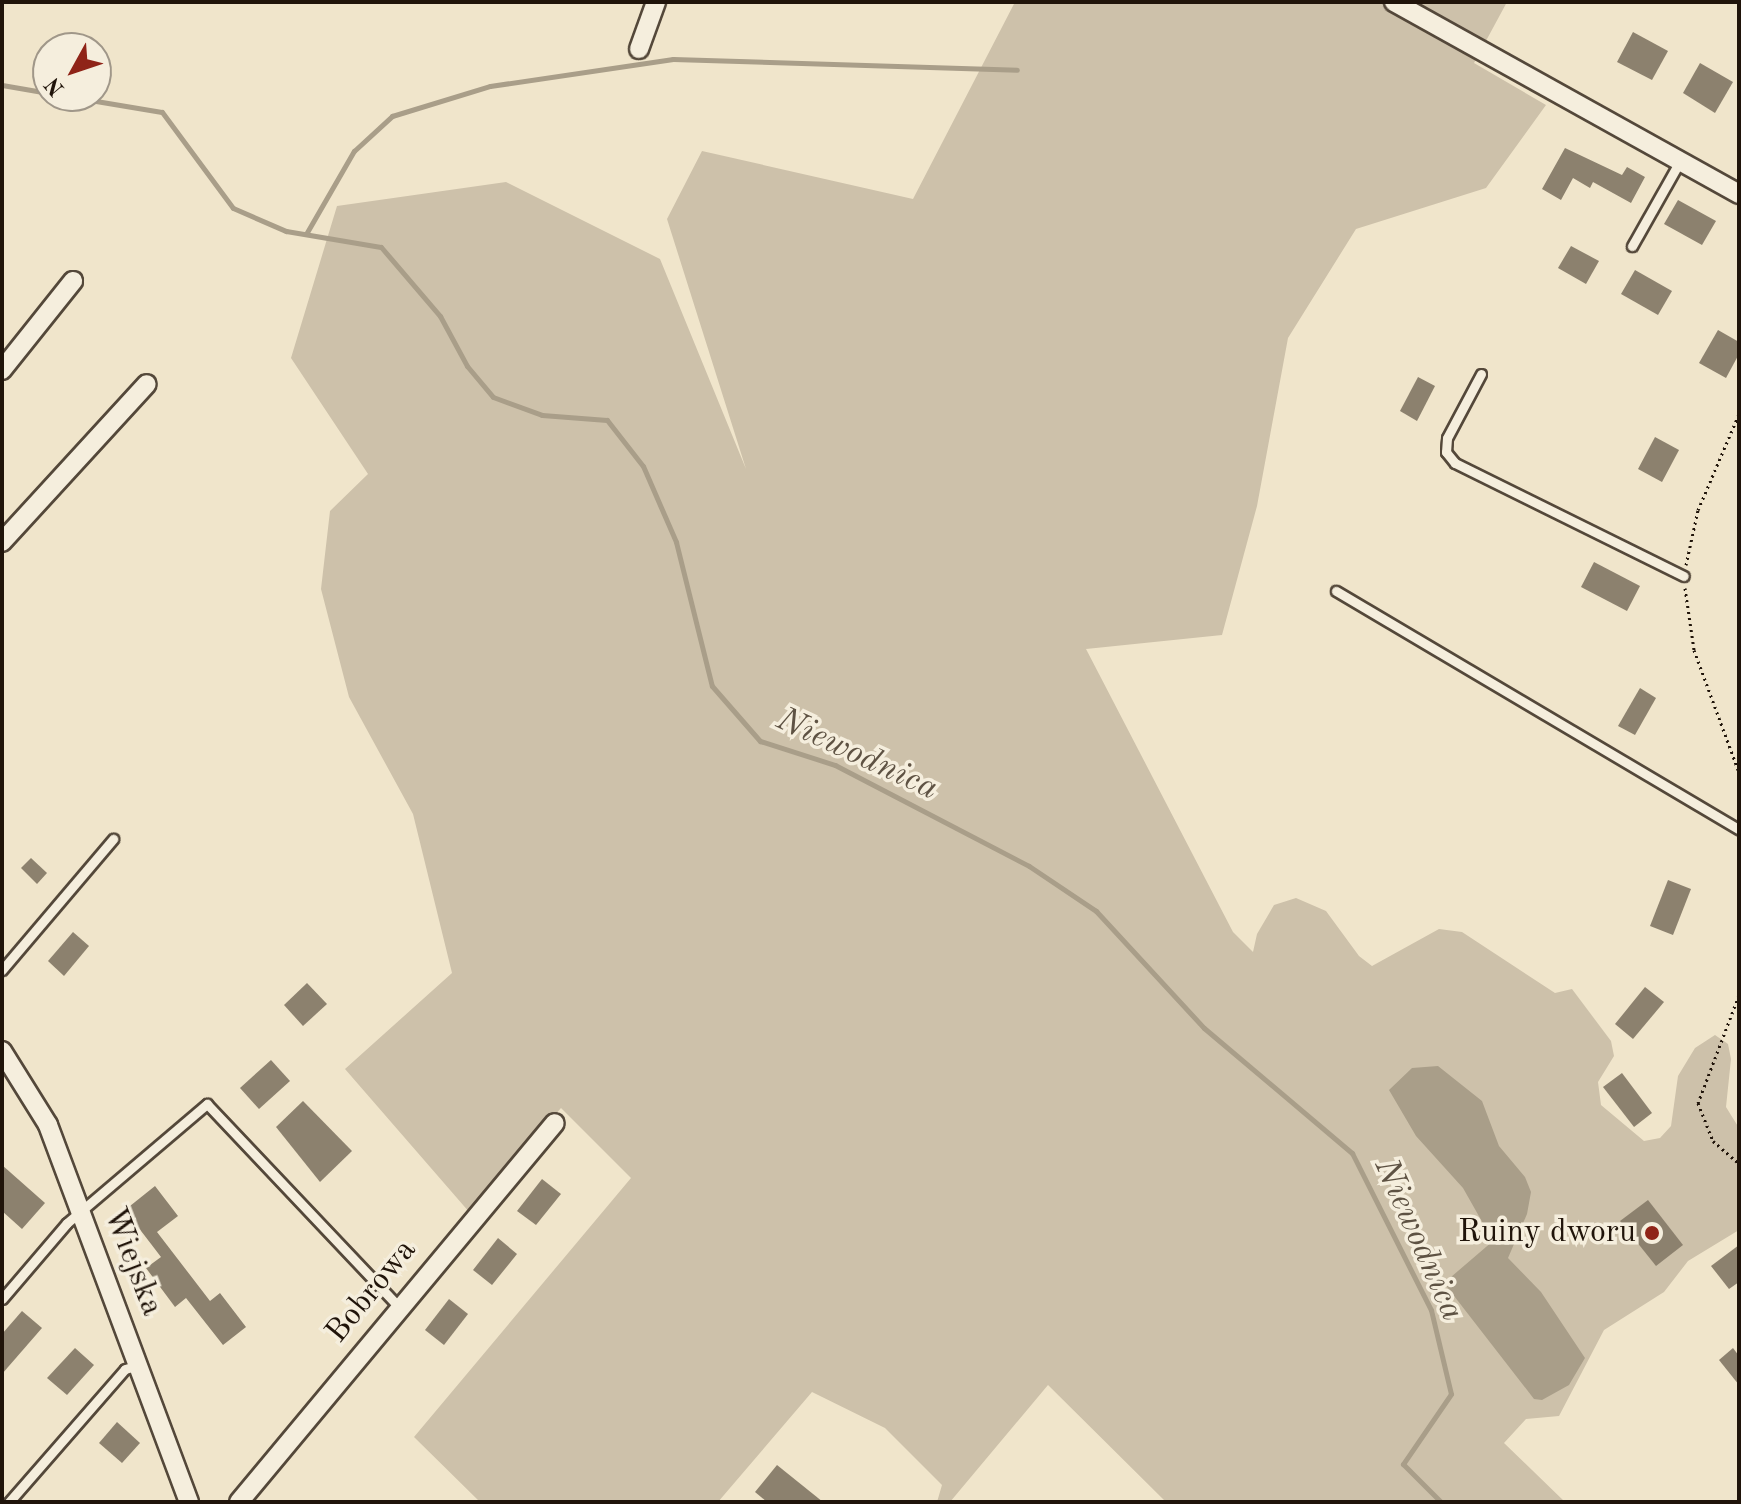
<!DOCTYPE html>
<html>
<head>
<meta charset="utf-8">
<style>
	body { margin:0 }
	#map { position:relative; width:1741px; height:1504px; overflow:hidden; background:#f0e5cb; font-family:"Old Standard TT",serif }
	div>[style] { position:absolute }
	.green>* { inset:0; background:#cdc1aa }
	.water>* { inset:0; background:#a99e89 }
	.stream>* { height:5px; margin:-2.5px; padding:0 2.5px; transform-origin:2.5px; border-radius:2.5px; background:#a99e89 }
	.building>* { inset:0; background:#8c816e }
	.path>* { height:3px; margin-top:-1.5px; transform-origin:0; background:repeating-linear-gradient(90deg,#20140a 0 2px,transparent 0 6px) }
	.roads { filter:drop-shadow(2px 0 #54483a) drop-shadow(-2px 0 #54483a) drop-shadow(0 2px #54483a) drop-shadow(0 -2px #54483a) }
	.lane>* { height:9px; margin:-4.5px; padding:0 4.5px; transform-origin:4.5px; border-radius:4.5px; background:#f5eedd }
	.street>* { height:18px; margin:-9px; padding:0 9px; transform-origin:9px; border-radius:9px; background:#f5eedd }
	.dots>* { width:22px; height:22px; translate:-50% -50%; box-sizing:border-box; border:4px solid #f5eedd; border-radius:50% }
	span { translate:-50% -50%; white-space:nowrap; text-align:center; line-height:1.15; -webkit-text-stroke:7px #f5eedd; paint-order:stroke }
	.poi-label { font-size:32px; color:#20140a }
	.right { translate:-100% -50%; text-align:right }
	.street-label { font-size:32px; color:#20140a }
	.water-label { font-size:34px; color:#5e5243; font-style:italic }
	.frame { position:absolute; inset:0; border:4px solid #20140a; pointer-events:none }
	.north { position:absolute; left:32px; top:32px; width:80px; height:80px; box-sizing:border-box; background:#f5eedd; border:2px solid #a09789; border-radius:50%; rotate:230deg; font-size:22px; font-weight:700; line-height:32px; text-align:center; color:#20140a }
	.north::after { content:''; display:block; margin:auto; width:28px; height:36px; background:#8f2418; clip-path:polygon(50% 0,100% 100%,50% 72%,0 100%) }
</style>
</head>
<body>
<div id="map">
	<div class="green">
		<i style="clip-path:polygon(1015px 2px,1507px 2px,1474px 63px,1546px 105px,1486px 188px,1356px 229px,1288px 338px,1257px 506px,1222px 635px,1086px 649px,1233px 932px,1253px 952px,1257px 934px,1274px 905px,1296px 898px,1326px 911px,1359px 956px,1372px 966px,1439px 929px,1462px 932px,1555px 993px,1572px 989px,1611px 1041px,1614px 1056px,1598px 1082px,1601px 1105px,1644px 1141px,1660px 1138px,1671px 1126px,1678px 1076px,1695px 1048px,1715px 1035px,1728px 1044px,1731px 1059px,1726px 1107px,1739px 1128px,1739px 1230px,1688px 1261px,1664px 1292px,1604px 1330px,1559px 1416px,1526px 1419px,1504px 1443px,1565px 1502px,1166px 1502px,1048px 1385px,950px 1502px,937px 1502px,942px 1485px,885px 1428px,812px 1392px,718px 1502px,480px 1502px,414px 1437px,631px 1178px,561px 1108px,470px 1213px,345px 1069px,452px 973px,413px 814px,349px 697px,321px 589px,330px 511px,368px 474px,291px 358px,337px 206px,506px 182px,660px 259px,746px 469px,667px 219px,702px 151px,913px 199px)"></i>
	</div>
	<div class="water">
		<i style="clip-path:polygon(1438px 1066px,1482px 1101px,1499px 1146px,1525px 1177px,1531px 1192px,1527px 1214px,1508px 1258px,1541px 1292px,1585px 1358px,1569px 1385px,1542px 1400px,1534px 1399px,1444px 1283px,1493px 1241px,1463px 1188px,1416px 1136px,1389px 1090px,1412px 1068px)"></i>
	</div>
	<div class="stream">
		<i style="left:2px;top:85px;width:47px;rotate:9.9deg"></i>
		<i style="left:66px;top:96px;width:97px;rotate:9.5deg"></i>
		<i style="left:162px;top:112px;width:119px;rotate:53.5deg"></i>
		<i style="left:233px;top:208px;width:58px;rotate:23.5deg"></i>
		<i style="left:286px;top:231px;width:96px;rotate:9.6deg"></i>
		<i style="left:381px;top:247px;width:91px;rotate:49.5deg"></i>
		<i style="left:440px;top:316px;width:57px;rotate:61.6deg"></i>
		<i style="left:467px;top:366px;width:40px;rotate:50deg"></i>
		<i style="left:493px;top:397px;width:52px;rotate:20.2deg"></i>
		<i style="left:542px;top:415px;width:65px;rotate:4.4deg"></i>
		<i style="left:607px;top:420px;width:58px;rotate:52deg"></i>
		<i style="left:643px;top:466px;width:83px;rotate:66.5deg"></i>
		<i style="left:676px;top:542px;width:148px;rotate:76deg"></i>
		<i style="left:712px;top:686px;width:73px;rotate:48.9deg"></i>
		<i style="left:760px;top:741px;width:79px;rotate:17.7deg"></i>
		<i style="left:835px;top:765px;width:219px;rotate:27.5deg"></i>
		<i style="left:1029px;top:866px;width:81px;rotate:33.9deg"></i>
		<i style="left:1096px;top:911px;width:159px;rotate:47.3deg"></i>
		<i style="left:1204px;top:1028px;width:194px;rotate:40.2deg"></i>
		<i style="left:1352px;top:1153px;width:176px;rotate:63.3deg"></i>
		<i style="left:1431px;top:1310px;width:86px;rotate:76.6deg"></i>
		<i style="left:1451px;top:1394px;width:85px;rotate:124.4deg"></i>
		<i style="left:1403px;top:1464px;width:54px;rotate:45deg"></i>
		<i style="left:306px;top:234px;width:96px;rotate:-60deg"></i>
		<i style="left:354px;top:151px;width:52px;rotate:-42.6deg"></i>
		<i style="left:392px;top:116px;width:102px;rotate:-17deg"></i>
		<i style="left:490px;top:86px;width:185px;rotate:-8.4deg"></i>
		<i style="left:673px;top:59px;width:344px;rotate:1.8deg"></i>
	</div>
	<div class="building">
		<i style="clip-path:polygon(1633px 32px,1668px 51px,1652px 80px,1617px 62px)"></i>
		<i style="clip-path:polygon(1700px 63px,1733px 82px,1715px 113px,1683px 93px)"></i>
		<i style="clip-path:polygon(1565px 148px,1622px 175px,1627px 167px,1645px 177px,1631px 203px,1593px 182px,1590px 188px,1573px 178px,1561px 200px,1542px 189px)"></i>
		<i style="clip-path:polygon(1678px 200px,1716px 221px,1702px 245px,1664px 224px)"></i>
		<i style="clip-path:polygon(1571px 246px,1599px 261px,1586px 284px,1558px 268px)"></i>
		<i style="clip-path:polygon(1635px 270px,1672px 291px,1658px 315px,1621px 294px)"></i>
		<i style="clip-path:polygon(1718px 330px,1739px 342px,1739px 354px,1726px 378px,1699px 363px)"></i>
		<i style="clip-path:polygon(1418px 377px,1435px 386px,1417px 421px,1400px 411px)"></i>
		<i style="clip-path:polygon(1655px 437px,1679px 450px,1662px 482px,1638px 469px)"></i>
		<i style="clip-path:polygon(1594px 562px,1640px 586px,1627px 611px,1581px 587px)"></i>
		<i style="clip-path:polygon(1640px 688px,1656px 698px,1635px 735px,1618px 726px)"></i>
		<i style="clip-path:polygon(31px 858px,47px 873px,37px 884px,21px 868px)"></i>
		<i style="clip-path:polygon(1668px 880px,1691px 889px,1673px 935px,1650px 926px)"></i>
		<i style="clip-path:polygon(73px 932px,89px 946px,64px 976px,48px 961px)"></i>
		<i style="clip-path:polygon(307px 983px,327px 1004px,303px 1026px,284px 1005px)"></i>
		<i style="clip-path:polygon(1645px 987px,1664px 1002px,1633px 1039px,1615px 1024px)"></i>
		<i style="clip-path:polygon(271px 1060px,290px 1081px,259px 1109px,240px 1088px)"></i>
		<i style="clip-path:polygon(1622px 1073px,1652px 1113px,1634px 1127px,1603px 1087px)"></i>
		<i style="clip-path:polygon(303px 1101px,352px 1151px,320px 1182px,276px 1127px)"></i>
		<i style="clip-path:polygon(2px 1165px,45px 1203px,22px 1229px,2px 1211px)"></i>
		<i style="clip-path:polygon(542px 1179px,561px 1194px,536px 1225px,517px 1211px)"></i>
		<i style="clip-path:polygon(155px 1186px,178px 1216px,157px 1232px,210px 1301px,220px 1293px,246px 1327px,223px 1345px,186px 1298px,175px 1307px,146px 1268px,161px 1257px,125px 1210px)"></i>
		<i style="clip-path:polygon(1648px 1200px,1683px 1245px,1656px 1266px,1620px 1221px)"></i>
		<i style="clip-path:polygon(498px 1238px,517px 1254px,492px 1285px,473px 1270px)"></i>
		<i style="clip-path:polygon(1739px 1245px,1739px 1282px,1729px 1289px,1711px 1266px)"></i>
		<i style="clip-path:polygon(449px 1299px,468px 1314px,444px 1345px,425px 1330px)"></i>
		<i style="clip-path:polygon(22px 1311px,42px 1328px,2px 1374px,2px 1334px)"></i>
		<i style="clip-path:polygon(75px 1348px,94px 1365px,67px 1395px,47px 1378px)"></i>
		<i style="clip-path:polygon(1733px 1348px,1739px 1356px,1739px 1385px,1719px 1360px)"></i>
		<i style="clip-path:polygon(117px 1422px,140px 1443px,122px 1463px,99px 1443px)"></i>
		<i style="clip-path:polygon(777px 1465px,823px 1502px,767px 1502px,755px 1492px)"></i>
	</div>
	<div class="path">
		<i style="left:1686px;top:565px;width:56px;rotate:-77.7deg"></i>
		<i style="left:1698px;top:510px;width:104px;rotate:-66.9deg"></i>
		<i style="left:1685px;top:588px;width:63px;rotate:81.7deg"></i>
		<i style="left:1694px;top:650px;width:130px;rotate:69.8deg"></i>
		<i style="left:1739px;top:995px;width:116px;rotate:110.8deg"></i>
		<i style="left:1698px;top:1103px;width:41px;rotate:68.5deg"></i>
		<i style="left:1713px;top:1141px;width:35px;rotate:41deg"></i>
	</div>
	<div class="roads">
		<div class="lane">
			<i style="left:1632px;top:246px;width:98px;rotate:-60.5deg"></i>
			<i style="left:1481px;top:374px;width:72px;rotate:118deg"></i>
			<i style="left:1447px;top:438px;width:14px;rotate:94deg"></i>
			<i style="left:1446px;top:452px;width:14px;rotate:51deg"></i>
			<i style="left:1455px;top:463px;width:255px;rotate:26.3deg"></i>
			<i style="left:1336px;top:591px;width:468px;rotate:30.6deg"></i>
			<i style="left:2px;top:970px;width:172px;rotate:-49.7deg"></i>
			<i style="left:2px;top:1299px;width:100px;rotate:-49.5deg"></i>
			<i style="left:67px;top:1223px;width:184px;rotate:-40.4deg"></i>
			<i style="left:207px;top:1104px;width:279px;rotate:46.6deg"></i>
			<i style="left:9px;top:1502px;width:176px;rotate:-48.9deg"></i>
			<i style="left:125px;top:1369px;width:15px;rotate:-16deg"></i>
		</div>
		<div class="street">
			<i style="left:1394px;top:2px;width:395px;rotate:29.1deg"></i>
			<i style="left:639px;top:49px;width:50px;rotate:-70.1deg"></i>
			<i style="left:2px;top:370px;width:114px;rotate:-51.4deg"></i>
			<i style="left:2px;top:542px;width:214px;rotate:-47.5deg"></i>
			<i style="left:2px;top:1051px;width:87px;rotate:58.1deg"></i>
			<i style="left:48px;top:1125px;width:403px;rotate:69.5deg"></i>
			<i style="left:239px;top:1502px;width:493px;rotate:-50.2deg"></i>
		</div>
	</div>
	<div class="dots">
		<i style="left:1652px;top:1233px;background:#8f2418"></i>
	</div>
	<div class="poi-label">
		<span class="right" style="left:1636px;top:1233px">Ruiny dworu</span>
	</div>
	<div class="street-label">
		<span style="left:132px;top:1262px;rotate:69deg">Wiejska</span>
		<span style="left:372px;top:1292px;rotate:-51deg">Bobrowa</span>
	</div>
	<div class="water-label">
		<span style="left:857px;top:755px;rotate:25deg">Niewodnica</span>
		<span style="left:1418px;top:1240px;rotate:66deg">Niewodnica</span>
	</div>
	<div class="frame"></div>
	<div class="north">N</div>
</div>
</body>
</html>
